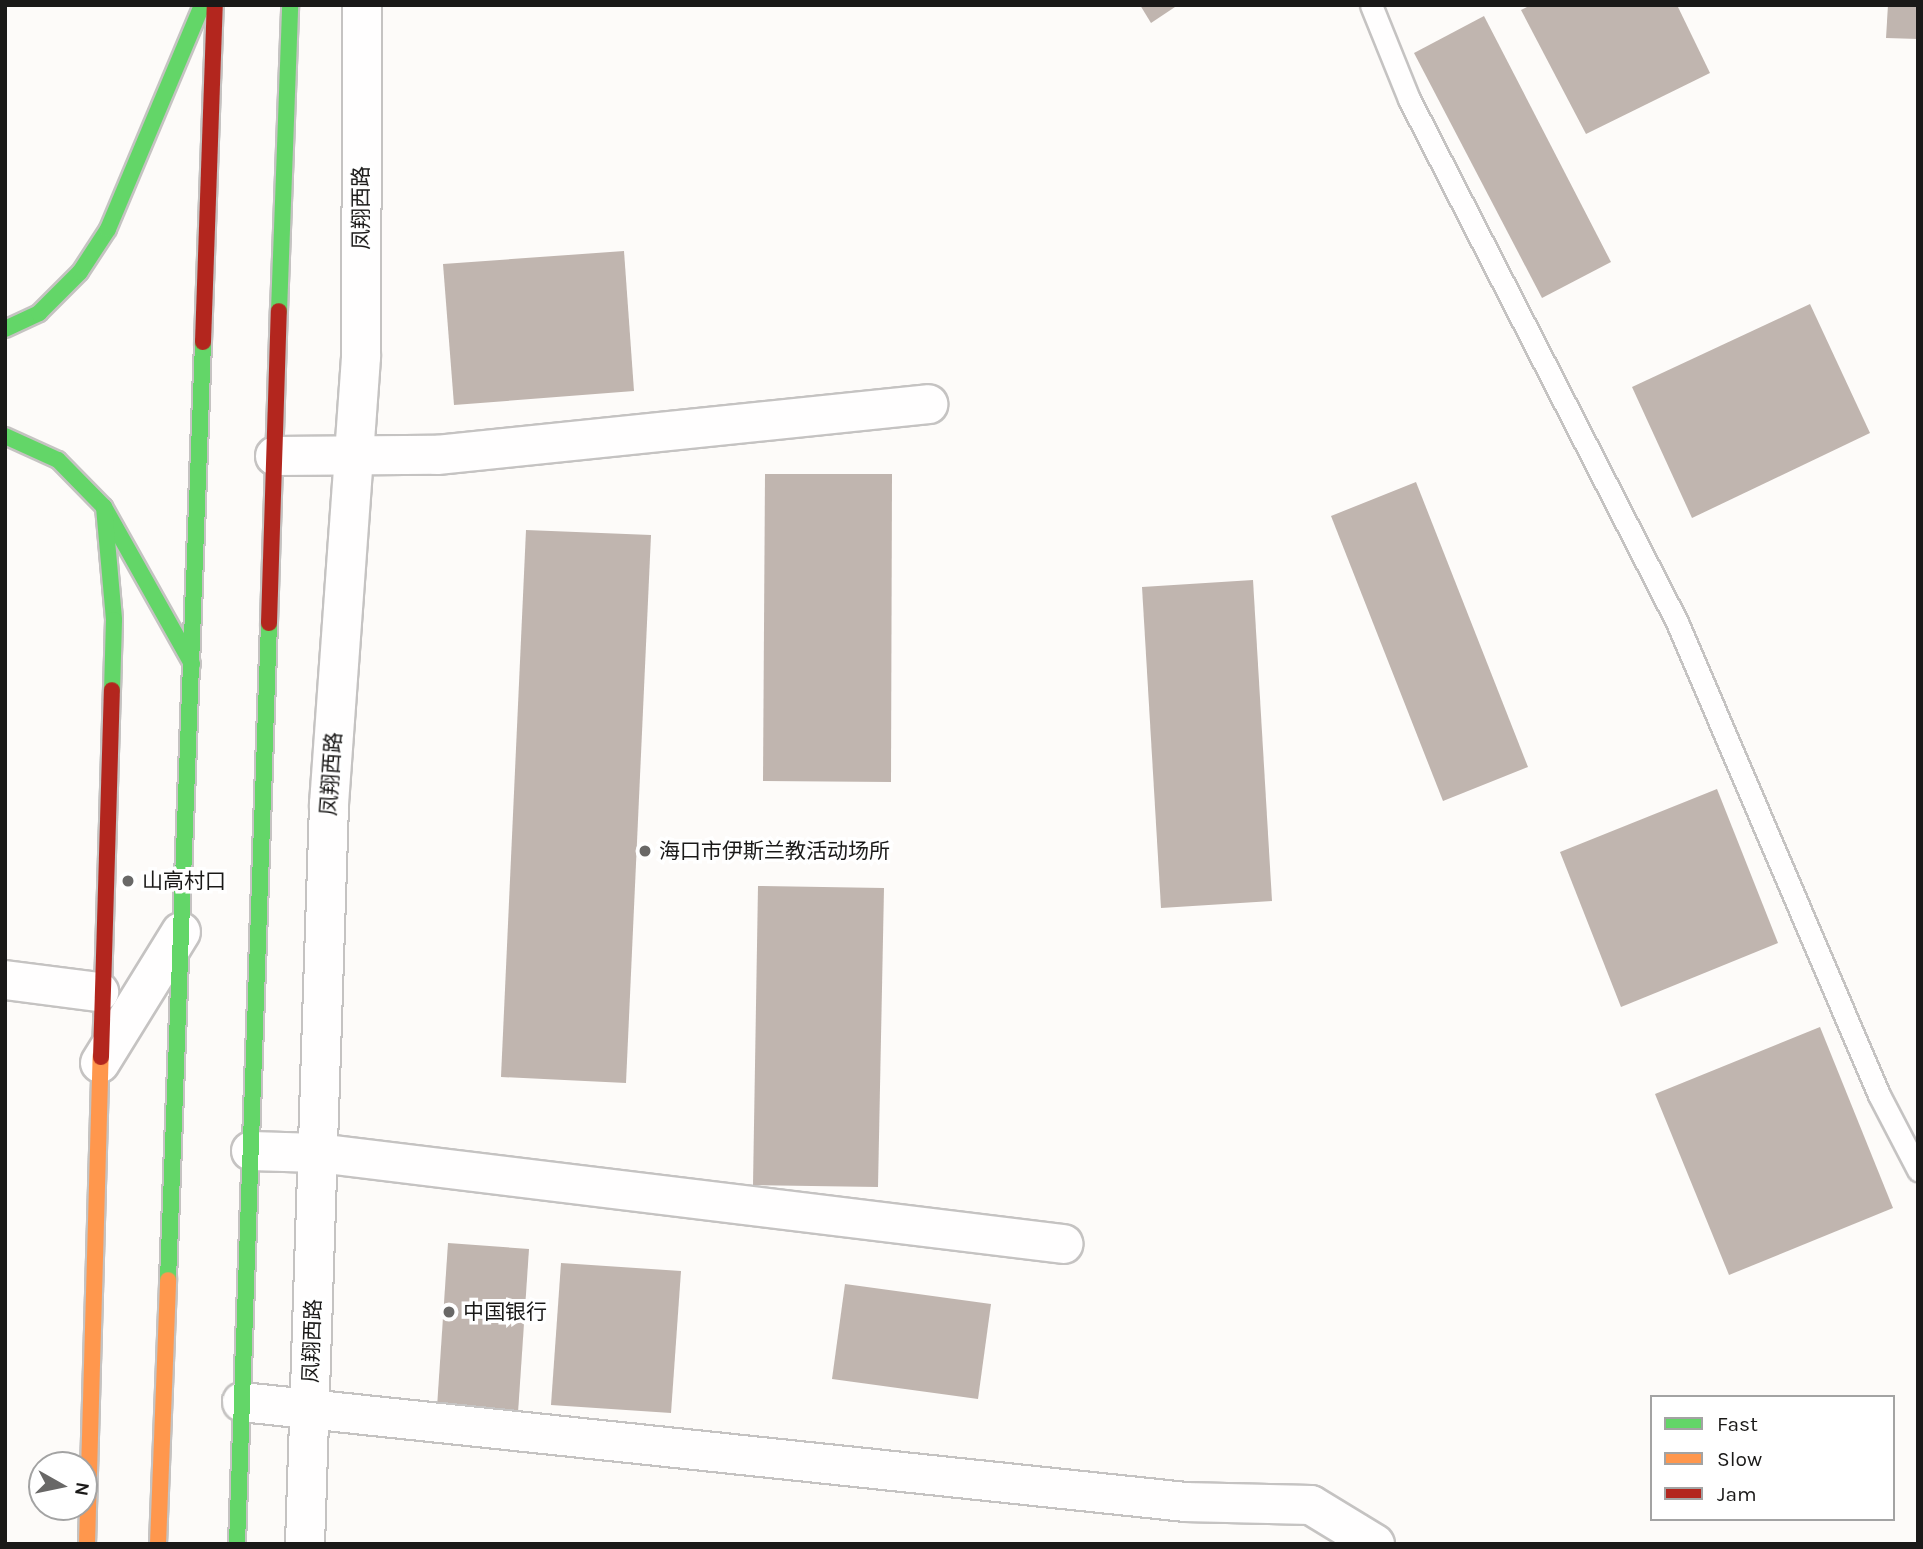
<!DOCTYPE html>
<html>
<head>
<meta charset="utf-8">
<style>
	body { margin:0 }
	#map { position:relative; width:1923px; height:1549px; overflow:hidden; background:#fdfbf9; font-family:Karla,"Noto Sans SC",sans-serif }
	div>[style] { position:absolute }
	.building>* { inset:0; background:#c0b5af }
	.roads { filter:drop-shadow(2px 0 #c5c3c2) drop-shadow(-2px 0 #c5c3c2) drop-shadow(0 2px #c5c3c2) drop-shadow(0 -2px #c5c3c2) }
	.lane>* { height:21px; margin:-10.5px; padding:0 10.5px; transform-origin:10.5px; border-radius:10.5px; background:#fffefe }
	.street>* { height:38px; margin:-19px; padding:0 19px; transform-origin:19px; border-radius:19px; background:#fffefe }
	.fast>* { height:16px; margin:-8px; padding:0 8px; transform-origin:8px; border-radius:8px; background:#63d668 }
	.slow>* { height:16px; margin:-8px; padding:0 8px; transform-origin:8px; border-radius:8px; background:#ff974d }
	.jam>* { height:16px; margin:-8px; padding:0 8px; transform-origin:8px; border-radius:8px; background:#b3261e }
	.dots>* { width:19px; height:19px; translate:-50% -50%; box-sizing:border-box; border:4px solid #fff; border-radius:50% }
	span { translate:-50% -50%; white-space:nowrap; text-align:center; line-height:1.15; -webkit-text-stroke:7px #fff; paint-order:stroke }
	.street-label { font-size:21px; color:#1a1918 }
	.poi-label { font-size:21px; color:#1a1918 }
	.left { translate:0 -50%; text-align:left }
	.frame { position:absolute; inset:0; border:7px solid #1a1918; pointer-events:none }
	.legend { position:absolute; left:1650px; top:1395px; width:245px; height:126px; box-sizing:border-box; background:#fff; border:2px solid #a3a3a3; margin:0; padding:9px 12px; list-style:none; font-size:21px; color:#1a1918 }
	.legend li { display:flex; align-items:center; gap:14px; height:35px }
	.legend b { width:35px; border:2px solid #a3a3a3 }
	.north { position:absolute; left:28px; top:1451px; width:70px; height:70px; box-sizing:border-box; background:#fff; border:2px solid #a3a3a3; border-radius:50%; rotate:99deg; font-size:19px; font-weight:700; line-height:28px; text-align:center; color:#1a1918 }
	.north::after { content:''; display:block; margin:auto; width:24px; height:32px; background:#696867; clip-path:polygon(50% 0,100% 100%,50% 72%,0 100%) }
</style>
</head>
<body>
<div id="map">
	<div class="building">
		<i style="clip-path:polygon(1140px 5px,1178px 5px,1151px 23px)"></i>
		<i style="clip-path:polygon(1531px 5px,1677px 5px,1710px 73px,1586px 134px,1521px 10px)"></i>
		<i style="clip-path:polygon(1888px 5px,1918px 5px,1918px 39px,1886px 38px)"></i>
		<i style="clip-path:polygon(1484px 16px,1611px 262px,1542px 298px,1414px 53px)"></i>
		<i style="clip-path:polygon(624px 251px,634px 391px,454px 405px,443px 264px)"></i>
		<i style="clip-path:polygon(1810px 304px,1870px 433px,1692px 518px,1632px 387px)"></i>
		<i style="clip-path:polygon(765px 474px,892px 474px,891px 782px,763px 781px)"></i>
		<i style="clip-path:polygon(1416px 482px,1528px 767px,1443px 801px,1331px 516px)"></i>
		<i style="clip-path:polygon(526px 530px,651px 535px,626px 1083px,501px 1077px)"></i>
		<i style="clip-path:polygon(1253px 580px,1272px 901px,1161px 908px,1142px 587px)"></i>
		<i style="clip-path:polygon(1717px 789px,1778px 943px,1621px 1007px,1560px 852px)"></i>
		<i style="clip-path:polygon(758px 886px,884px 888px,878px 1187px,753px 1185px)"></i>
		<i style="clip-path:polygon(1820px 1027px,1893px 1208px,1729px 1275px,1655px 1094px)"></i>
		<i style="clip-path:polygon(448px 1243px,529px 1249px,518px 1413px,437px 1407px)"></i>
		<i style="clip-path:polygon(561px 1263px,681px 1271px,671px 1413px,551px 1405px)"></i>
		<i style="clip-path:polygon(845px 1284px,991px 1304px,978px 1399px,832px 1379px)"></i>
	</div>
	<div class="roads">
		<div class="lane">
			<i style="left:1371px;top:5px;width:101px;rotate:68deg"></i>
			<i style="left:1409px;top:99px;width:588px;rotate:62.87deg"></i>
			<i style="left:1677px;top:622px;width:514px;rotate:66.87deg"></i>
			<i style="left:1879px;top:1095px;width:85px;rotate:62.5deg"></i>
		</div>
		<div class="street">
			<i style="left:275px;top:456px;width:162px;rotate:-0.4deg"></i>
			<i style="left:437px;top:455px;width:494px;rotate:-5.9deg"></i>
			<i style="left:5px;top:980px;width:95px;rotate:7.3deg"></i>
			<i style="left:100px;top:1063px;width:154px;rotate:-58.3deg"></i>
			<i style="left:251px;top:1151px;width:67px;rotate:1.7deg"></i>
			<i style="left:318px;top:1153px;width:751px;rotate:6.96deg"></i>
			<i style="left:242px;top:1402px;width:948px;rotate:6.05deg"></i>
			<i style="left:1185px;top:1502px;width:126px;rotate:1.4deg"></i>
			<i style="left:1311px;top:1505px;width:75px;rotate:31.4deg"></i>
			<i style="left:305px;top:1544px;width:740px;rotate:-88.14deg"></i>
			<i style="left:329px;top:804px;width:448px;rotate:-85.9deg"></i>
			<i style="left:361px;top:357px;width:352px;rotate:-89.8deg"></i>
		</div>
		<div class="fast">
			<i style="left:279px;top:311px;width:306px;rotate:-87.9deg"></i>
			<i style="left:5px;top:329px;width:38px;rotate:-25deg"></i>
			<i style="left:39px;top:313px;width:58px;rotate:-45deg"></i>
			<i style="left:80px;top:272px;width:51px;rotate:-56.9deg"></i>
			<i style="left:108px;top:229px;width:243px;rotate:-67.2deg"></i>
			<i style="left:5px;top:436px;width:58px;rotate:24.4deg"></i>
			<i style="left:58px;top:460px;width:66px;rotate:45.6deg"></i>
			<i style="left:104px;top:507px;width:180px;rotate:60.7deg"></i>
			<i style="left:104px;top:507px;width:113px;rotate:84.9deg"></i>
			<i style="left:114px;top:620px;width:70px;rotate:91.6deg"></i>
			<i style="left:168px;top:1280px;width:939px;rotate:-87.86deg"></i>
			<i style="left:237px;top:1544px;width:922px;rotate:-88.01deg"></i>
		</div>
		<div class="slow">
			<i style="left:87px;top:1544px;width:487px;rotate:-88.4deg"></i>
			<i style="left:158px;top:1544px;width:264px;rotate:-87.8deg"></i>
		</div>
		<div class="jam">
			<i style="left:203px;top:342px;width:337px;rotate:-88deg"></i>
			<i style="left:269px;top:623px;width:312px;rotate:-88.2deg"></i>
			<i style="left:101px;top:1057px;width:367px;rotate:-88.3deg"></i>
		</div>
	</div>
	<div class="dots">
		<i style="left:645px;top:851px;background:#696867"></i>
		<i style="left:128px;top:881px;background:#696867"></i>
		<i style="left:449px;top:1312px;background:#696867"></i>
	</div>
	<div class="street-label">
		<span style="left:361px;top:208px;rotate:-90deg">凤翔西路</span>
		<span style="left:331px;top:774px;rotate:-86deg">凤翔西路</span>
		<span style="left:312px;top:1341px;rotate:-88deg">凤翔西路</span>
	</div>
	<div class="poi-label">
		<span class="left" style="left:659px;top:851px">海口市伊斯兰教活动场所</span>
		<span class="left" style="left:142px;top:881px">山高村口</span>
		<span class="left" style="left:463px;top:1312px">中国银行</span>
	</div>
	<div class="frame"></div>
	<ul class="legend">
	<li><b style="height:9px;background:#63d668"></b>Fast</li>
	<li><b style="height:9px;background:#ff974d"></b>Slow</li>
	<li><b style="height:9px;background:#b3261e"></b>Jam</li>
	</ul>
	<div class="north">N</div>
</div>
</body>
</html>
